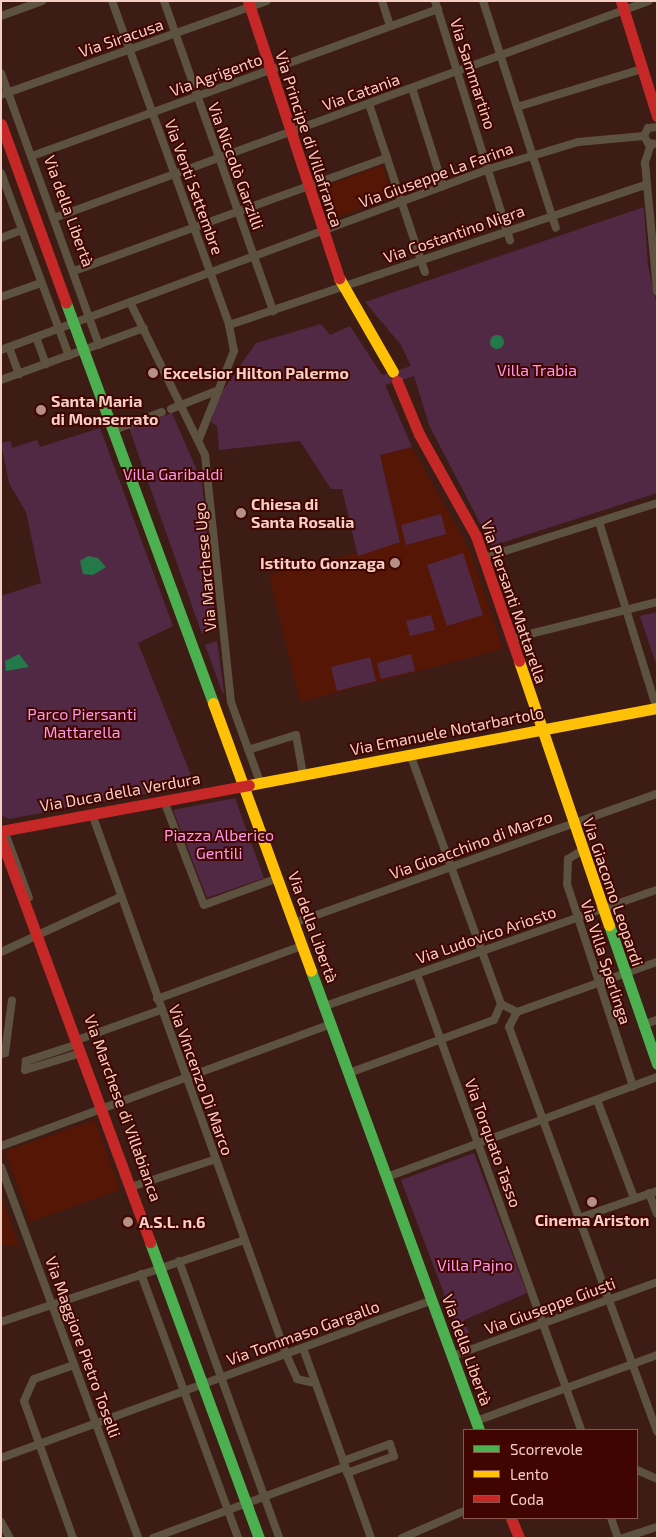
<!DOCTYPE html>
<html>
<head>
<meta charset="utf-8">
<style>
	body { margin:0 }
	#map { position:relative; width:658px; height:1539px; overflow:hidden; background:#3c1c15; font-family:"Exo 2",sans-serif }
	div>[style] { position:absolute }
	.built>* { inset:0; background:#551606 }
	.green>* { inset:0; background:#522945 }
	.water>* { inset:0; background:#24794a }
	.round { border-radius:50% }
	.street>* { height:8px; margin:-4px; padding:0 4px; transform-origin:4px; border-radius:4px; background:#5d523f }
	.fast>* { height:11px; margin:-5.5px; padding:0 5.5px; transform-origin:5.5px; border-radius:5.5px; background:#4caf50 }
	.slow>* { height:11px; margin:-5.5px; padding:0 5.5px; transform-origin:5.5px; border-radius:5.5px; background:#ffc107 }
	.jam>* { height:11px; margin:-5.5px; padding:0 5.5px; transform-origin:5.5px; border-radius:5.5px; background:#c62828 }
	.dots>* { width:14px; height:14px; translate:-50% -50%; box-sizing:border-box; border:2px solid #410500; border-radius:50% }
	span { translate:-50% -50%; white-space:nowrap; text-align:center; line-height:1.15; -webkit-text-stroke:4px #410500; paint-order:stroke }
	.street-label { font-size:16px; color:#f5cec4 }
	.park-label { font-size:16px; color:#f998e5 }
	.poi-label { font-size:16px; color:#f5cec4; font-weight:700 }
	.left { translate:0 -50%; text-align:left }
	.right { translate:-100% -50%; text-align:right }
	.frame { position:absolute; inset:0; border:2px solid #f5cec4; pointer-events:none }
	.legend { position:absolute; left:463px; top:1429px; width:175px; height:90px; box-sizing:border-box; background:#410500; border:1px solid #89554e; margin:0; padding:6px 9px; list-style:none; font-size:15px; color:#f5cec4 }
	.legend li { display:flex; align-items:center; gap:10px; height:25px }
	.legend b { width:25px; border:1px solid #89554e }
</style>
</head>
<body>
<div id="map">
	<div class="built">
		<i style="clip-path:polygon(383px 165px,392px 198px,329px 220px,317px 189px)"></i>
		<i style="clip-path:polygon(412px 447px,470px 551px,503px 649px,300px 702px,269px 575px,400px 542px,380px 454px)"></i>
		<i style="clip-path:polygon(95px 1120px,120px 1190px,30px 1222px,5px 1151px)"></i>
		<i style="clip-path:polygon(1px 1197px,2px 1197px,19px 1247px,1px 1244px)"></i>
	</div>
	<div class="green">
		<i style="clip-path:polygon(644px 207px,648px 266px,657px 305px,657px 493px,492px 546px,429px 425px,414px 376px,385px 385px,412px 447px,380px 455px,400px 542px,358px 556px,342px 489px,331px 489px,300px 441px,219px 450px,217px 426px,211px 422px,219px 396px,256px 343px,321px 324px,330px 335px,350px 326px,382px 375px,411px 366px,401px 345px,365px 302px)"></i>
		<i style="clip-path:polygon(172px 413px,202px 482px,216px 630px,202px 634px,129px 428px)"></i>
		<i style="clip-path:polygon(100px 428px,173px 626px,138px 643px,195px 785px,9px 819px,1px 815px,1px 596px,41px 583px,26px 512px,9px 483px,1px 443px,11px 441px,12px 448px,37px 440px,40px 447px)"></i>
		<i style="clip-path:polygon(441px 514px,446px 534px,406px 545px,401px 525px)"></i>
		<i style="clip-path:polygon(463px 553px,483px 615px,447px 626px,427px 565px)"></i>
		<i style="clip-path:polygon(657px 612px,657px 667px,640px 616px)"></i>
		<i style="clip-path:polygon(431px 615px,435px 630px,410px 636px,406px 621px)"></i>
		<i style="clip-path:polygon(217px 641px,224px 692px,223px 694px,205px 645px)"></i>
		<i style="clip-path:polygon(411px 654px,415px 671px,381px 679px,377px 663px)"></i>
		<i style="clip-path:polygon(370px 657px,376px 681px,337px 691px,331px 667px)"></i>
		<i style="clip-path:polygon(235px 798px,264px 878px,207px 898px,173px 810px)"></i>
		<i style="clip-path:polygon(474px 1153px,527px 1293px,464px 1320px,472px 1341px,463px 1344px,401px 1180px)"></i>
	</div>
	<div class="water">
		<i class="round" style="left:490px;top:335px;width:14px;height:14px"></i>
		<i style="clip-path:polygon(88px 556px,98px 558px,106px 567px,93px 575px,83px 574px,80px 561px)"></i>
		<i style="clip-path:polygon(19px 654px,29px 667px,6px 671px,5px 661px)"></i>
	</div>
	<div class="street">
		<i style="left:112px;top:1px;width:344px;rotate:70.1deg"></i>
		<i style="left:164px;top:1px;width:329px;rotate:70.6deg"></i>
		<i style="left:382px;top:1px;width:26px;rotate:72deg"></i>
		<i style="left:435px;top:1px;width:251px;rotate:72.6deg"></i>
		<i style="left:483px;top:1px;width:238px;rotate:72.2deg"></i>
		<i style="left:1px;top:16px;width:44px;rotate:-20.1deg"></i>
		<i style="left:1px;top:73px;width:289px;rotate:70.2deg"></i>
		<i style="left:412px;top:88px;width:103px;rotate:72.4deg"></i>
		<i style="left:1px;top:95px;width:282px;rotate:-19.5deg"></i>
		<i style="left:369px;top:104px;width:177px;rotate:71.6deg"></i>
		<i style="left:517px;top:107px;width:131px;rotate:-16.9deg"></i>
		<i style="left:657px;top:127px;width:9px;rotate:174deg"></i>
		<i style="left:648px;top:128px;width:9px;rotate:117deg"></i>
		<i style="left:644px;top:136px;width:8px;rotate:60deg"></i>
		<i style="left:648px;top:143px;width:9px;rotate:6deg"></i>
		<i style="left:651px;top:144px;width:20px;rotate:108deg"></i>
		<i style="left:645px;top:163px;width:129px;rotate:84.6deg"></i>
		<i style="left:32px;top:156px;width:432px;rotate:-19.9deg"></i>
		<i style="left:1px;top:173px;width:195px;rotate:69.6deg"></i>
		<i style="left:54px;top:218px;width:633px;rotate:-20.04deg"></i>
		<i style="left:1px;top:238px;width:22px;rotate:-21deg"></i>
		<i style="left:74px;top:271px;width:333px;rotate:-19.9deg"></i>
		<i style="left:1px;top:297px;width:42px;rotate:-19.3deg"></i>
		<i style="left:130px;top:302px;width:170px;rotate:63.9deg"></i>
		<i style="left:205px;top:455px;width:248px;rotate:84deg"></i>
		<i style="left:231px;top:702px;width:85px;rotate:70.1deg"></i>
		<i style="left:36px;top:337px;width:29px;rotate:70deg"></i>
		<i style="left:9px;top:347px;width:29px;rotate:70deg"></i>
		<i style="left:1px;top:350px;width:520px;rotate:-20.35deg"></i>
		<i style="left:489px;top:169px;width:93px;rotate:-16.9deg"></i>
		<i style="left:578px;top:142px;width:66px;rotate:-5.2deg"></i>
		<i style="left:1px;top:380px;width:152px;rotate:-20deg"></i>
		<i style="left:171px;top:409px;width:48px;rotate:-21.8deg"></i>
		<i style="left:114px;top:430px;width:51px;rotate:-20.6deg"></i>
		<i style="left:199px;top:439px;width:95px;rotate:-68.3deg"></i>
		<i style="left:234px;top:351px;width:26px;rotate:-101deg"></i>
		<i style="left:229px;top:325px;width:440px;rotate:-18.6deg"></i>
		<i style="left:599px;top:522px;width:196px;rotate:72.8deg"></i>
		<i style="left:483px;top:558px;width:182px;rotate:-17.5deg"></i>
		<i style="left:510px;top:639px;width:152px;rotate:-14.1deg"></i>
		<i style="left:248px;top:750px;width:50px;rotate:-17.4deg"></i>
		<i style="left:296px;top:735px;width:40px;rotate:80deg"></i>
		<i style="left:410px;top:754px;width:266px;rotate:70deg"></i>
		<i style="left:501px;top:1004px;width:18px;rotate:27deg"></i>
		<i style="left:164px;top:801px;width:111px;rotate:69deg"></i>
		<i style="left:204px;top:905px;width:79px;rotate:-20deg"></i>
		<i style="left:92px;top:814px;width:574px;rotate:70.24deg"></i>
		<i style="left:286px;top:1354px;width:27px;rotate:66deg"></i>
		<i style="left:297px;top:1379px;width:18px;rotate:13deg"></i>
		<i style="left:4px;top:830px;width:72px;rotate:69.8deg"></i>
		<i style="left:581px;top:851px;width:15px;rotate:148deg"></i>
		<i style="left:568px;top:859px;width:25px;rotate:92deg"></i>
		<i style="left:567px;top:884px;width:213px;rotate:71.9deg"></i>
		<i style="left:294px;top:923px;width:385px;rotate:-19.6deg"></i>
		<i style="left:1px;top:952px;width:131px;rotate:-24.8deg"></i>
		<i style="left:417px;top:974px;width:485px;rotate:70.2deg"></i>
		<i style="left:157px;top:999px;width:154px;rotate:-20.1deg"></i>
		<i style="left:325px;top:1006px;width:352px;rotate:-19.3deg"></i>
		<i style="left:643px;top:1025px;width:15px;rotate:-20deg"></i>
		<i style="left:509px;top:1027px;width:431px;rotate:69.9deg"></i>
		<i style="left:509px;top:1027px;width:17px;rotate:-62deg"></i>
		<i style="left:517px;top:1012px;width:149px;rotate:-19.7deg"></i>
		<i style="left:77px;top:1040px;width:89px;rotate:-19.7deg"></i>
		<i style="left:78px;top:1044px;width:55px;rotate:161.9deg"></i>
		<i style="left:26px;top:1061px;width:9px;rotate:96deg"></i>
		<i style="left:25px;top:1070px;width:59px;rotate:-16.9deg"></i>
		<i style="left:1px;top:1054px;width:4px;rotate:-14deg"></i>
		<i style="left:5px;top:1053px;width:53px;rotate:-82.5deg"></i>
		<i style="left:349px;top:1073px;width:154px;rotate:-20.1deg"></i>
		<i style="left:494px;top:1020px;width:17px;rotate:-66deg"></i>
		<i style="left:597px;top:1100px;width:105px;rotate:69.3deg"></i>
		<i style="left:1px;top:1146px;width:352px;rotate:-20.3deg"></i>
		<i style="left:1px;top:1167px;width:395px;rotate:69.7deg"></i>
		<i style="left:387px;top:1177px;width:288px;rotate:-20.3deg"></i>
		<i style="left:131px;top:1187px;width:89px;rotate:-18.2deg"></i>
		<i style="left:649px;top:1193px;width:22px;rotate:69deg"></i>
		<i style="left:579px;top:1218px;width:83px;rotate:-19.1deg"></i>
		<i style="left:179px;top:1261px;width:294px;rotate:70.1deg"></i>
		<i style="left:141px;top:1274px;width:281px;rotate:69.8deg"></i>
		<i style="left:1px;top:1322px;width:257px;rotate:-18.6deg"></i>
		<i style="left:303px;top:1348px;width:202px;rotate:70.3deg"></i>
		<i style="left:453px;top:1356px;width:217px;rotate:-19.9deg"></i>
		<i style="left:476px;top:1421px;width:193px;rotate:-20deg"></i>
		<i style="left:1px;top:1458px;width:459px;rotate:-20.1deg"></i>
		<i style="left:343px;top:1461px;width:50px;rotate:-19.9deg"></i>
		<i style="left:390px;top:1444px;width:13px;rotate:72deg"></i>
		<i style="left:394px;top:1456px;width:50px;rotate:160.1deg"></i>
		<i style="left:637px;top:1470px;width:22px;rotate:24deg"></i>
		<i style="left:611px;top:1518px;width:21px;rotate:71deg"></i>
		<i style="left:1px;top:1522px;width:18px;rotate:61deg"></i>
		<i style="left:73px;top:1538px;width:145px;rotate:-109.7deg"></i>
		<i style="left:24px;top:1401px;width:24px;rotate:-66deg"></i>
		<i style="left:34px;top:1379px;width:42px;rotate:-19.3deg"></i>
		<i style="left:153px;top:1538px;width:204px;rotate:-20.4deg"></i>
		<i style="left:402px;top:1538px;width:68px;rotate:-23.5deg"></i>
		<i style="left:623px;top:1538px;width:36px;rotate:-18deg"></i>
	</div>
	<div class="fast">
		<i style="left:66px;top:303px;width:426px;rotate:69.8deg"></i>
		<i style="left:609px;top:925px;width:147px;rotate:70.9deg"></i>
		<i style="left:311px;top:971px;width:489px;rotate:69.9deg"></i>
		<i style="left:150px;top:1242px;width:315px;rotate:69.8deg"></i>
	</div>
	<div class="slow">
		<i style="left:339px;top:278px;width:108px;rotate:60.1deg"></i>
		<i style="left:519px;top:661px;width:279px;rotate:71.2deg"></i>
		<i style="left:213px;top:703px;width:285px;rotate:69.9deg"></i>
		<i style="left:249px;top:785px;width:415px;rotate:-10.7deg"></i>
	</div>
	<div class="jam">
		<i style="left:248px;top:1px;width:292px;rotate:71.8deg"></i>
		<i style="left:621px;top:1px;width:121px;rotate:72.6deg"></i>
		<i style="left:1px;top:124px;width:190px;rotate:70deg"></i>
		<i style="left:397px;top:381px;width:57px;rotate:67.5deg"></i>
		<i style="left:419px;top:434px;width:117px;rotate:60.8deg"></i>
		<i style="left:476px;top:536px;width:132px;rotate:71deg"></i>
		<i style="left:1px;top:831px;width:252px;rotate:-10.5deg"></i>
		<i style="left:1px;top:839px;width:430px;rotate:69.7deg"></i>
		<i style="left:511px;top:1518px;width:22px;rotate:68deg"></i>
	</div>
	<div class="dots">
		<i style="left:153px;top:373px;background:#b49087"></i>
		<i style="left:41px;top:410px;background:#b49087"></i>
		<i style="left:241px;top:513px;background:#b49087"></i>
		<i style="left:395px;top:563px;background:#b49087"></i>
		<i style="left:592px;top:1202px;background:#b49087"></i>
		<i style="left:128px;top:1222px;background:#b49087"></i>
	</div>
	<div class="street-label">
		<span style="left:121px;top:38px;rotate:-19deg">Via Siracusa</span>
		<span style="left:473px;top:74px;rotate:72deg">Via Sammartino</span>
		<span style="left:216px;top:75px;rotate:-20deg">Via Agrigento</span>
		<span style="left:361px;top:92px;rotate:-20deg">Via Catania</span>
		<span style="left:309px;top:139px;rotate:72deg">Via Principe di Villafranca</span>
		<span style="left:236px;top:166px;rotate:70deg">Via Niccolò Garzilli</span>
		<span style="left:436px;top:175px;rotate:-20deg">Via Giuseppe La Farina</span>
		<span style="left:194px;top:187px;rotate:70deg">Via Venti Settembre</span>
		<span style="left:69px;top:211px;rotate:70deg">Via della Libertà</span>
		<span style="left:454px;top:234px;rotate:-19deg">Via Costantino Nigra</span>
		<span style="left:205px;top:567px;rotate:-95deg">Via Marchese Ugo</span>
		<span style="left:514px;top:602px;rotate:71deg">Via Piersanti Mattarella</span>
		<span style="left:447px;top:731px;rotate:-11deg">Via Emanuele Notarbartolo</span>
		<span style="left:120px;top:792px;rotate:-10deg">Via Duca della Verdura</span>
		<span style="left:471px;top:845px;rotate:-20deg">Via Gioacchino di Marzo</span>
		<span style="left:613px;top:892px;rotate:71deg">Via Giacomo Leopardi</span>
		<span style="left:313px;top:927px;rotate:70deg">Via della Libertà</span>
		<span style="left:486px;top:935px;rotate:-19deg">Via Ludovico Ariosto</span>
		<span style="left:606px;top:962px;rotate:72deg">Via Villa Sperlinga</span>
		<span style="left:201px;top:1080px;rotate:70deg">Via Vincenzo Di Marco</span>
		<span style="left:123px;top:1108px;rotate:70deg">Via Marchese di Villabianca</span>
		<span style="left:493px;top:1143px;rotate:70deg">Via Torquato Tasso</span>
		<span style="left:550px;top:1306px;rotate:-20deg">Via Giuseppe Giusti</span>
		<span style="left:303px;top:1333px;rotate:-20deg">Via Tommaso Gargallo</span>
		<span style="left:83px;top:1347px;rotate:70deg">Via Maggiore Pietro Toselli</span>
		<span style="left:467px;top:1350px;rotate:70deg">Via della Libertà</span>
	</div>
	<div class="park-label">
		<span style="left:537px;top:370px">Villa Trabia</span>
		<span style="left:173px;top:474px">Villa Garibaldi</span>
		<span style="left:82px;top:723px">Parco Piersanti<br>Mattarella</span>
		<span style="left:219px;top:844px">Piazza Alberico<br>Gentili</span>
		<span style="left:475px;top:1265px">Villa Pajno</span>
	</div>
	<div class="poi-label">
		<span class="left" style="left:163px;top:373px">Excelsior Hilton Palermo</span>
		<span class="left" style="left:51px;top:410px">Santa Maria<br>di Monserrato</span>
		<span class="left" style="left:251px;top:513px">Chiesa di<br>Santa Rosalia</span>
		<span class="right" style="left:385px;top:563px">Istituto Gonzaga</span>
		<span style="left:592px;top:1220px">Cinema Ariston</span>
		<span class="left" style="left:139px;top:1222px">A.S.L. n.6</span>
	</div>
	<div class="frame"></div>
	<ul class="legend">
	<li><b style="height:6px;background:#4caf50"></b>Scorrevole</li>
	<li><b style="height:6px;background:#ffc107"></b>Lento</li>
	<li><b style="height:6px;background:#c62828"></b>Coda</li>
	</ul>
</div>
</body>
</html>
